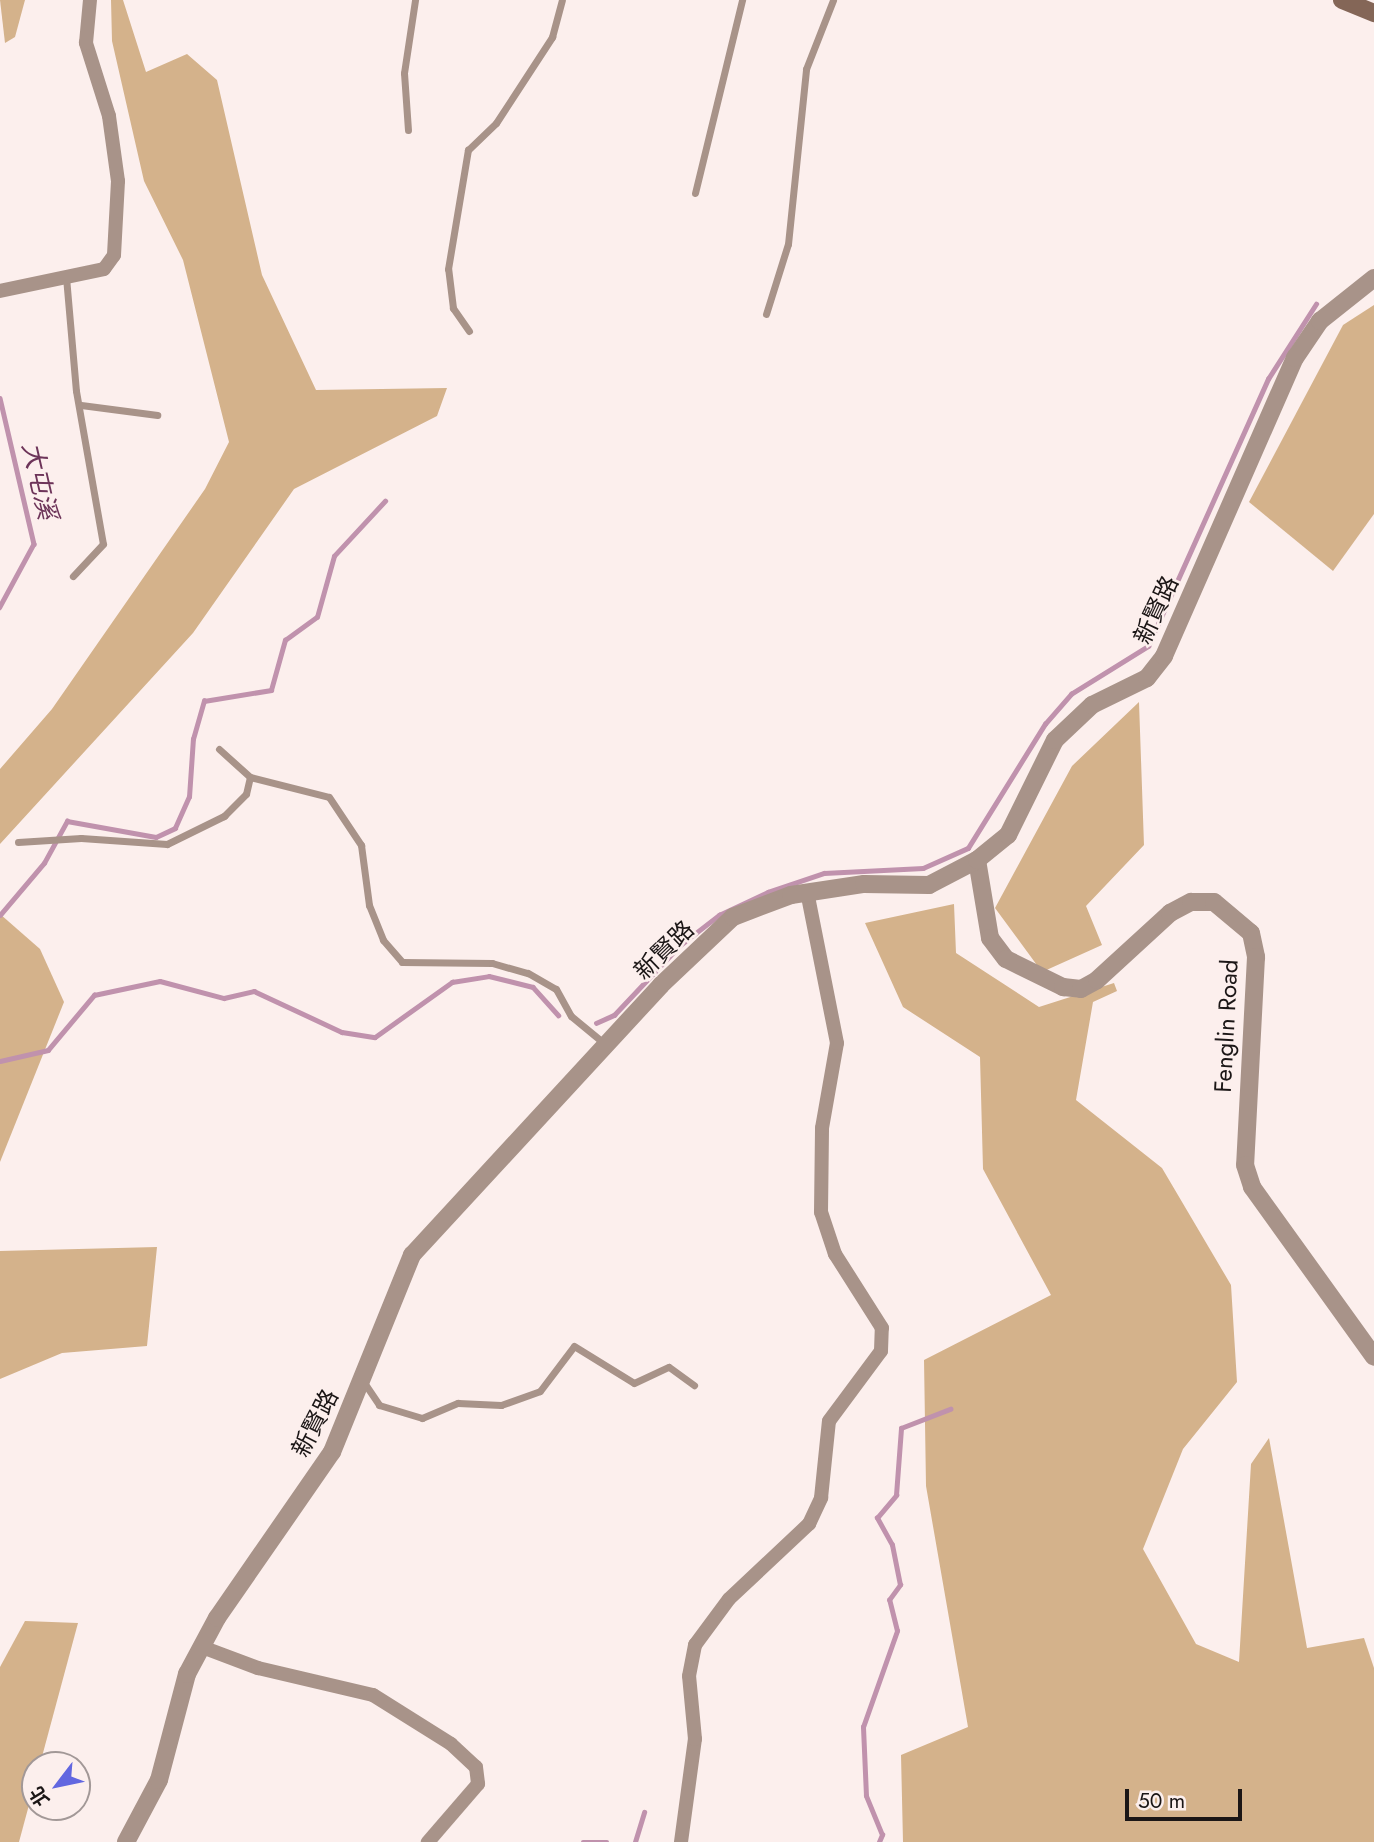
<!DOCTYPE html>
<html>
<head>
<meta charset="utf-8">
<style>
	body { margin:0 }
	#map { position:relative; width:1374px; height:1842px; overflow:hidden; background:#fcefed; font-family:Jost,"Noto Sans TC",sans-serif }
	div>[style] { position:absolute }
	.forest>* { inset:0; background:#d4b28b }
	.stream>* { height:4.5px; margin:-2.25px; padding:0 2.25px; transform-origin:2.25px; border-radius:2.25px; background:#c092ad }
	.service>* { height:7px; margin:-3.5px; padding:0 3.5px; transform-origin:3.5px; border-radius:3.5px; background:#a89389 }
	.minor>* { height:14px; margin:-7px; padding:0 7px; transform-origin:7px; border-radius:7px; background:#a89389 }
	.tertiary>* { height:18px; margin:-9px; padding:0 9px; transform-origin:9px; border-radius:9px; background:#a89389 }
	.secondary>* { height:18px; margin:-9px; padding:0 9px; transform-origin:9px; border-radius:9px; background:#846657 }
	span { translate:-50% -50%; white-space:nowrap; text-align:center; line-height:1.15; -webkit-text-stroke:5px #fcefed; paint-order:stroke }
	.street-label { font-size:24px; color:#1b1616 }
	.water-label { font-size:26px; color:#6d3459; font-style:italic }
	.north { position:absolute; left:21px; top:1751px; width:70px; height:70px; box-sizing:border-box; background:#fcefed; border:2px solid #a29897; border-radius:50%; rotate:238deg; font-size:19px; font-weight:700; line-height:28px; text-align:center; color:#1b1616 }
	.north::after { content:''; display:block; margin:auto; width:24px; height:32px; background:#6267e0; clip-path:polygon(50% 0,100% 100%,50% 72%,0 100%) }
	.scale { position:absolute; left:1125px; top:1789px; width:117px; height:32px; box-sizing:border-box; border:4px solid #1b1616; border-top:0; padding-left:9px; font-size:21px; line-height:24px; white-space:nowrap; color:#1b1616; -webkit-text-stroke:5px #fcefed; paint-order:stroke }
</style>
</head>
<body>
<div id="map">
	<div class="forest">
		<i style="clip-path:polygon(0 0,25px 0,15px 37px,5px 43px)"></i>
		<i style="clip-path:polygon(111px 0,123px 0,146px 72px,187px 54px,217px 80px,262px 275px,316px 390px,447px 388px,437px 416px,294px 489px,193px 633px,0 844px,0 769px,52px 709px,205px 489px,229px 442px,183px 260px,144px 181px,112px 41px)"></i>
		<i style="clip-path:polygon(1374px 305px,1374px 514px,1333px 571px,1249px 502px,1343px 325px)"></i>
		<i style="clip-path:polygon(1139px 702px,1144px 845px,1086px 906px,1102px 945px,1042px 972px,995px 908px,1072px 766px)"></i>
		<i style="clip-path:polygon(954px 904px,956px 953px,1039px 1007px,1114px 983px,1117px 991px,1093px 1002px,1076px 1100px,1162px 1168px,1231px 1285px,1237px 1382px,1183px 1449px,1143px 1549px,1196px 1644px,1239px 1662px,1251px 1464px,1269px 1438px,1307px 1648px,1364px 1638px,1374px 1668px,1374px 1842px,903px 1842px,901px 1755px,968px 1727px,926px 1486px,924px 1360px,1051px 1295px,983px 1169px,980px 1057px,903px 1007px,865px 923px)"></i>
		<i style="clip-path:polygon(0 914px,40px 949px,64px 1002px,0 1162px)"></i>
		<i style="clip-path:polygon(157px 1247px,147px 1346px,62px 1353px,0 1379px,0 1251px)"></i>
		<i style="clip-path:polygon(25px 1621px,78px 1623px,19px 1842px,0 1842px,0 1667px)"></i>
	</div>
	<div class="stream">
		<i style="left:0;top:398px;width:150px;rotate:76.9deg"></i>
		<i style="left:34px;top:544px;width:72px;rotate:118.4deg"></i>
		<i style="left:0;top:915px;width:68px;rotate:-49.8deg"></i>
		<i style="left:44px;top:863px;width:48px;rotate:-61.3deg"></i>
		<i style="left:67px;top:821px;width:90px;rotate:10.2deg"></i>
		<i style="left:156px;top:837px;width:21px;rotate:-25deg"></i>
		<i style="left:175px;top:828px;width:34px;rotate:-66deg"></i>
		<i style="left:189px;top:797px;width:58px;rotate:-86.1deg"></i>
		<i style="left:193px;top:739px;width:40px;rotate:-74deg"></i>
		<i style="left:204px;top:701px;width:68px;rotate:-9.3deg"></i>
		<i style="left:271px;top:690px;width:52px;rotate:-74.4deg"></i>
		<i style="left:285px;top:640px;width:39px;rotate:-36deg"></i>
		<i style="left:317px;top:617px;width:63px;rotate:-74.4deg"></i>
		<i style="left:334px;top:556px;width:75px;rotate:-47.2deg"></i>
		<i style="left:596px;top:1023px;width:20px;rotate:-24deg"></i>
		<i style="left:614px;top:1015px;width:95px;rotate:-46.7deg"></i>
		<i style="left:679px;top:946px;width:51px;rotate:-37.8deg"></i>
		<i style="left:719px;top:915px;width:54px;rotate:-25.1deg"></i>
		<i style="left:768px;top:892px;width:59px;rotate:-18.7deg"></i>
		<i style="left:824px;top:873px;width:99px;rotate:-2.9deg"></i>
		<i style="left:923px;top:868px;width:49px;rotate:-24deg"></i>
		<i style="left:968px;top:848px;width:146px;rotate:-58.2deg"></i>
		<i style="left:1045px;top:724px;width:40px;rotate:-49deg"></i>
		<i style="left:1071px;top:694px;width:91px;rotate:-31.9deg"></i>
		<i style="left:1148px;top:646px;width:293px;rotate:-65.8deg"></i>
		<i style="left:1268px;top:379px;width:89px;rotate:-57.4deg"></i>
		<i style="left:0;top:1061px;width:49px;rotate:-12.9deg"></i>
		<i style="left:48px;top:1050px;width:72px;rotate:-50.1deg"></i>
		<i style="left:94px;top:995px;width:67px;rotate:-12deg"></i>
		<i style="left:160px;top:981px;width:66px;rotate:14.9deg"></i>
		<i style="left:224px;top:998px;width:31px;rotate:-13deg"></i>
		<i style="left:254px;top:991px;width:97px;rotate:25deg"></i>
		<i style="left:342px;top:1032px;width:33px;rotate:9deg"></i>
		<i style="left:375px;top:1037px;width:95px;rotate:-35.5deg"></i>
		<i style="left:452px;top:982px;width:37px;rotate:-9deg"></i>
		<i style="left:489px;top:976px;width:45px;rotate:14deg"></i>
		<i style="left:533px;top:987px;width:38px;rotate:48deg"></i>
		<i style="left:583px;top:1842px;width:24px"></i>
		<i style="left:635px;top:1842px;width:31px;rotate:-73deg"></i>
		<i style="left:879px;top:1842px;width:8px;rotate:-67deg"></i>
		<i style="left:882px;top:1835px;width:42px;rotate:-112.3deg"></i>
		<i style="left:866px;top:1796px;width:69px;rotate:-92.5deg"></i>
		<i style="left:863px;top:1727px;width:102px;rotate:-70.5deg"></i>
		<i style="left:897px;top:1631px;width:32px;rotate:-104deg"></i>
		<i style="left:889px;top:1600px;width:19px;rotate:-54deg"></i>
		<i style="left:900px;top:1585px;width:41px;rotate:-101.3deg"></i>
		<i style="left:892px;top:1545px;width:31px;rotate:-119deg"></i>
		<i style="left:877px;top:1518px;width:30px;rotate:-50deg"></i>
		<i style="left:896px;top:1495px;width:67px;rotate:-85.7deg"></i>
		<i style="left:901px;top:1428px;width:53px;rotate:-21.2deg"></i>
	</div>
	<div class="service">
		<i style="left:408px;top:130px;width:57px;rotate:-94deg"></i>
		<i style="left:404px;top:73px;width:74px;rotate:-81.4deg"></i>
		<i style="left:695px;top:193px;width:199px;rotate:-76.3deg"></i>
		<i style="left:66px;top:277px;width:114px;rotate:85deg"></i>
		<i style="left:76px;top:391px;width:155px;rotate:80deg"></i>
		<i style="left:103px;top:544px;width:44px;rotate:133.2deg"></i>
		<i style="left:766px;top:314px;width:73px;rotate:-72.6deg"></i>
		<i style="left:788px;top:244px;width:176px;rotate:-84.1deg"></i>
		<i style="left:806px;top:69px;width:74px;rotate:-68.6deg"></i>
		<i style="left:469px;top:331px;width:28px;rotate:-125deg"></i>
		<i style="left:453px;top:308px;width:39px;rotate:-97deg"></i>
		<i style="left:448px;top:269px;width:121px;rotate:-80.5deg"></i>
		<i style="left:468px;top:150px;width:39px;rotate:-44deg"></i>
		<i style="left:496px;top:123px;width:103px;rotate:-56.9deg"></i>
		<i style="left:552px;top:37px;width:38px;rotate:-75deg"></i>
		<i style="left:81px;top:405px;width:77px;rotate:7.5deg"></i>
		<i style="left:219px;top:749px;width:42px;rotate:42.1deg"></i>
		<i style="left:250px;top:777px;width:81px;rotate:14.2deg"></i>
		<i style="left:329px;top:797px;width:58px;rotate:56.3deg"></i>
		<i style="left:361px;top:845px;width:61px;rotate:82.4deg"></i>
		<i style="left:369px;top:905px;width:38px;rotate:68deg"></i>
		<i style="left:383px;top:940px;width:29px;rotate:49deg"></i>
		<i style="left:402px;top:962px;width:90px;rotate:0.6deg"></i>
		<i style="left:492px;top:963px;width:37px;rotate:16deg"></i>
		<i style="left:528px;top:973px;width:32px;rotate:30deg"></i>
		<i style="left:556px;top:989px;width:31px;rotate:61deg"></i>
		<i style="left:571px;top:1016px;width:44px;rotate:39.5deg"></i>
		<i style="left:18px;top:842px;width:63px;rotate:-3.6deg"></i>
		<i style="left:81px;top:838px;width:86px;rotate:4deg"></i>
		<i style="left:167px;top:844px;width:64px;rotate:-26.2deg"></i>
		<i style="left:224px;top:816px;width:31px;rotate:-45deg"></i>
		<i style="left:246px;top:794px;width:17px;rotate:-77deg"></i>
		<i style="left:363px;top:1381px;width:29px;rotate:56deg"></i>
		<i style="left:379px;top:1405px;width:45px;rotate:16.8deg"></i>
		<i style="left:422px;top:1418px;width:39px;rotate:-23deg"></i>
		<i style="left:458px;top:1403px;width:43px;rotate:2.7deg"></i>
		<i style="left:501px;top:1405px;width:41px;rotate:-19.7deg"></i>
		<i style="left:540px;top:1391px;width:56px;rotate:-52.9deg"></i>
		<i style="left:574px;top:1346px;width:70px;rotate:31.7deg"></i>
		<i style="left:634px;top:1383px;width:38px;rotate:-25deg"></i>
		<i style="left:669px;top:1367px;width:31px;rotate:36deg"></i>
	</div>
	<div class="minor">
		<i style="left:0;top:291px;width:106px;rotate:-11.9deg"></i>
		<i style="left:104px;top:269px;width:17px;rotate:-54deg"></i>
		<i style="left:114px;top:255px;width:74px;rotate:-86.9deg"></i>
		<i style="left:118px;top:181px;width:66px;rotate:-97.9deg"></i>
		<i style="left:109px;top:116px;width:77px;rotate:-107.5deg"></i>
		<i style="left:86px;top:43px;width:43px;rotate:-84.7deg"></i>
		<i style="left:202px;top:1647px;width:60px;rotate:20.6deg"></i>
		<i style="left:258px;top:1668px;width:118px;rotate:13.2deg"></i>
		<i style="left:373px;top:1695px;width:92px;rotate:32.1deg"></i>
		<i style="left:451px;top:1744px;width:34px;rotate:43deg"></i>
		<i style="left:476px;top:1767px;width:17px;rotate:83deg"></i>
		<i style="left:478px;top:1784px;width:77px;rotate:130.8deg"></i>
		<i style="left:681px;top:1842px;width:104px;rotate:-82.3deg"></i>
		<i style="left:695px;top:1739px;width:63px;rotate:-95.4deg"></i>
		<i style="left:689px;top:1676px;width:32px;rotate:-79deg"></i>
		<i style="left:695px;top:1645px;width:57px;rotate:-53.5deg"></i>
		<i style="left:729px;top:1599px;width:110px;rotate:-43.2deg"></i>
		<i style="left:809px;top:1524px;width:29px;rotate:-65deg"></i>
		<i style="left:821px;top:1498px;width:77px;rotate:-84.1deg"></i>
		<i style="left:829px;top:1421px;width:87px;rotate:-53.4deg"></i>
		<i style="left:881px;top:1351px;width:23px;rotate:-88deg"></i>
		<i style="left:882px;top:1328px;width:88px;rotate:-122.4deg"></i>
		<i style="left:835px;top:1254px;width:44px;rotate:-108.4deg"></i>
		<i style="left:821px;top:1212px;width:84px;rotate:-89.3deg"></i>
		<i style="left:822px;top:1128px;width:86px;rotate:-80deg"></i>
		<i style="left:837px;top:1043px;width:154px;rotate:-101.2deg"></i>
	</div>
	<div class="tertiary">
		<i style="left:977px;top:860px;width:79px;rotate:80.5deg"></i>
		<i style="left:990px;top:938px;width:26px;rotate:53deg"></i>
		<i style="left:1006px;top:959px;width:64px;rotate:26.2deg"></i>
		<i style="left:1063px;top:987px;width:18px;rotate:6deg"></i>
		<i style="left:1081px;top:989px;width:18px;rotate:-29deg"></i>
		<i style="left:1097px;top:980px;width:99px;rotate:-42.5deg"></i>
		<i style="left:1170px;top:913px;width:24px;rotate:-28deg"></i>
		<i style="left:1191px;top:902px;width:23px"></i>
		<i style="left:1214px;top:902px;width:48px;rotate:40deg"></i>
		<i style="left:1251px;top:933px;width:25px;rotate:78deg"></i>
		<i style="left:1256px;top:957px;width:208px;rotate:93deg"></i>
		<i style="left:1245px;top:1165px;width:23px;rotate:72deg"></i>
		<i style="left:1252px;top:1187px;width:209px;rotate:54.3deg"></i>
		<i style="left:126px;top:1842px;width:70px;rotate:-62deg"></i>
		<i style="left:159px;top:1780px;width:110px;rotate:-75.2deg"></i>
		<i style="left:187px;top:1674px;width:64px;rotate:-61.8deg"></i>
		<i style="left:217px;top:1618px;width:202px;rotate:-55.3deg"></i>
		<i style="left:332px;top:1452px;width:213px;rotate:-67.9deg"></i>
		<i style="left:412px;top:1255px;width:367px;rotate:-47.3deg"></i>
		<i style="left:661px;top:985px;width:99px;rotate:-43.4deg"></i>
		<i style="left:733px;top:917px;width:62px;rotate:-20.8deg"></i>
		<i style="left:791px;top:895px;width:74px;rotate:-8.6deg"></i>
		<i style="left:864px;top:884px;width:65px;rotate:0.9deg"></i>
		<i style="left:929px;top:885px;width:54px;rotate:-27.5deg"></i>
		<i style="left:977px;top:860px;width:40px;rotate:-39deg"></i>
		<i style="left:1008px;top:835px;width:106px;rotate:-63.7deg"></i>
		<i style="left:1055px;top:740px;width:51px;rotate:-43.4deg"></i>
		<i style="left:1092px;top:705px;width:61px;rotate:-26.1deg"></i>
		<i style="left:1147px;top:678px;width:28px;rotate:-52deg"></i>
		<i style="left:1164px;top:656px;width:326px;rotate:-66.3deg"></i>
		<i style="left:1295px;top:358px;width:45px;rotate:-56deg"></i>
		<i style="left:1320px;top:321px;width:69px;rotate:-38.5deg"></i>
	</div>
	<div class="secondary">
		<i style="left:1342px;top:0;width:35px;rotate:22deg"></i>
	</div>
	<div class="street-label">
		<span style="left:1156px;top:610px;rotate:-65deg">新賢路</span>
		<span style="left:664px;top:950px;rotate:-44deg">新賢路</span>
		<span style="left:1226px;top:1026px;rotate:-87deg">Fenglin Road</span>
		<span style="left:315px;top:1423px;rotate:-63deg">新賢路</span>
	</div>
	<div class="water-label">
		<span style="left:39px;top:481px;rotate:77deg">大屯溪</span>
	</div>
	<div class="north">北</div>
	<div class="scale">50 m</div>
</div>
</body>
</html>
